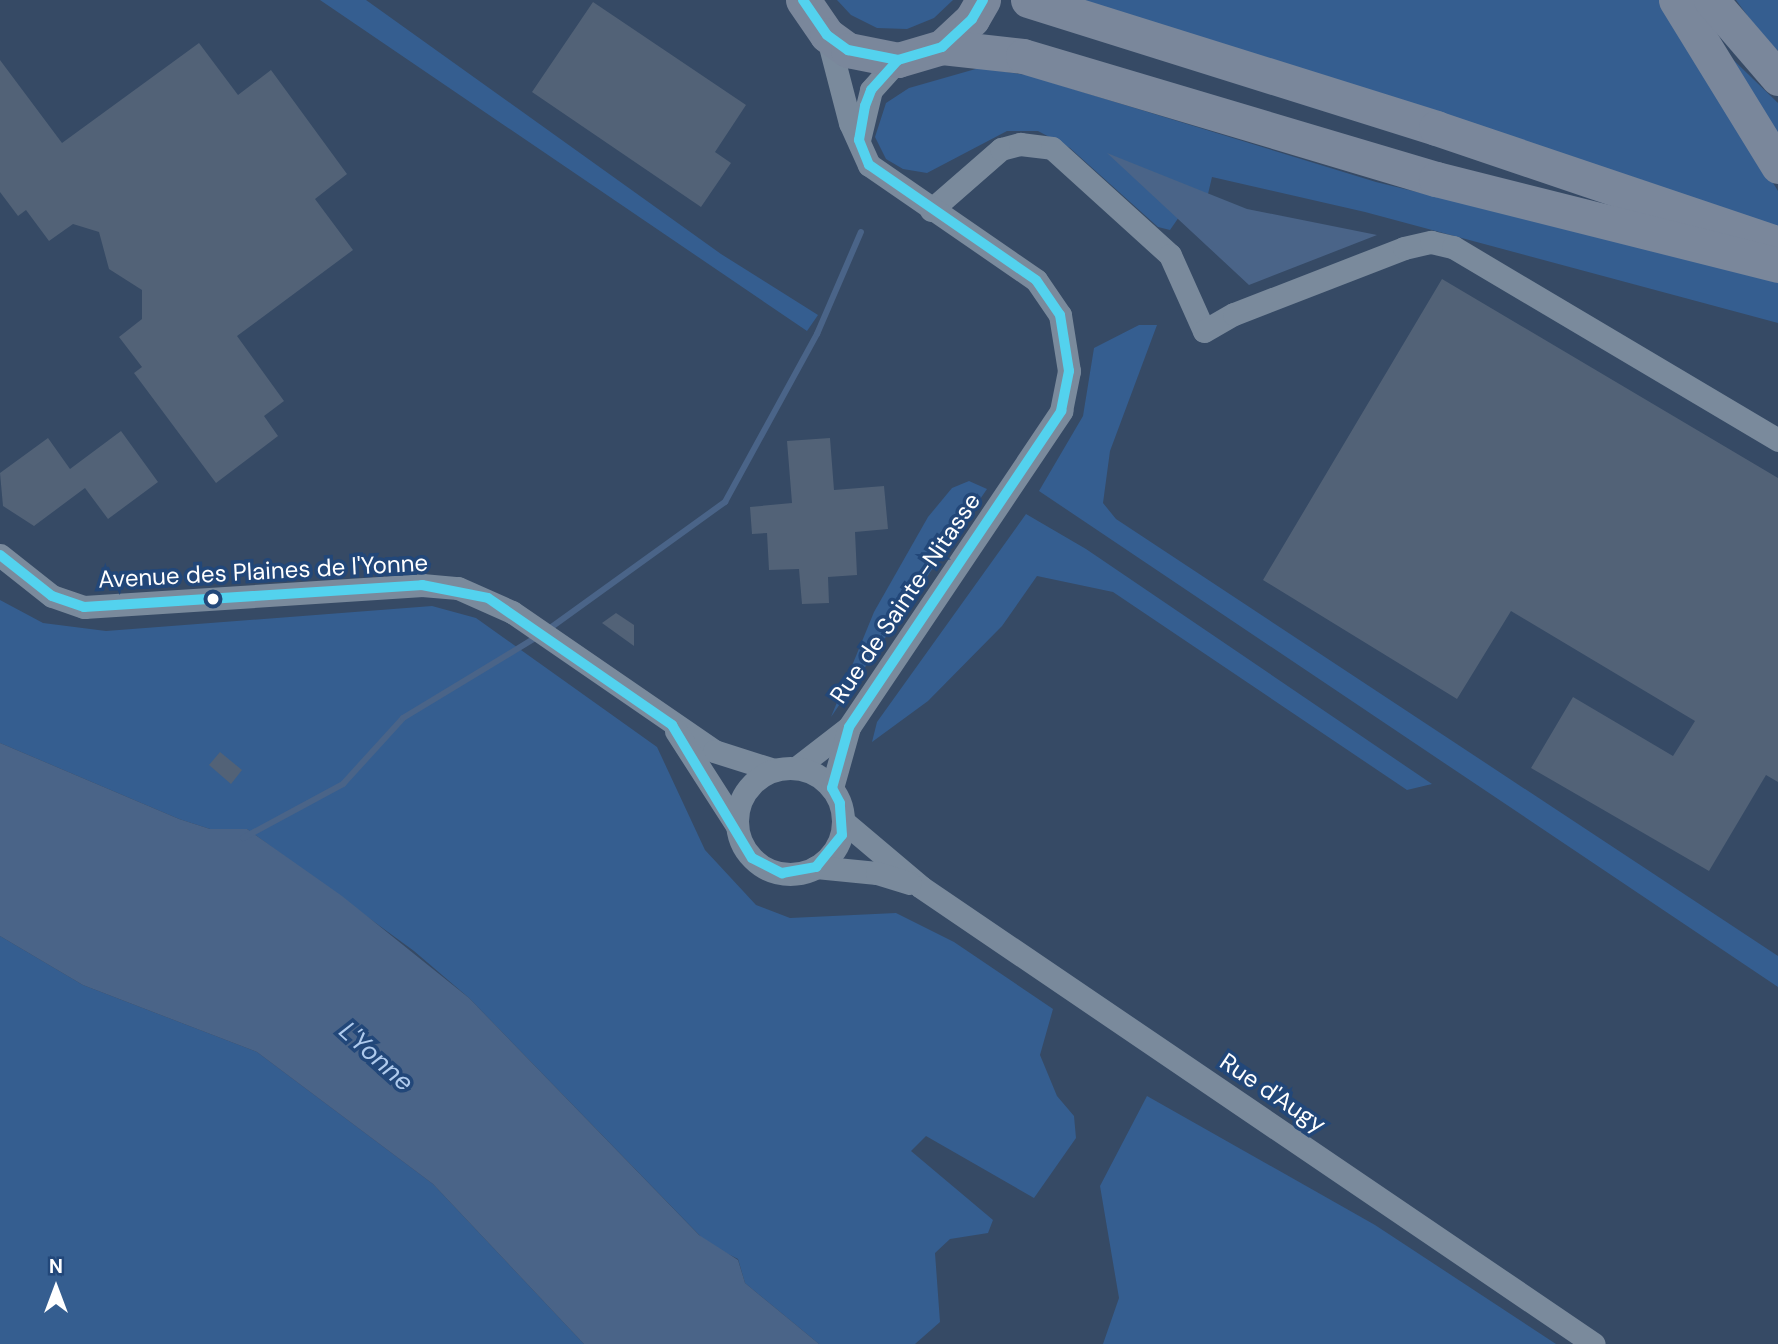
<!DOCTYPE html>
<html>
<head>
<meta charset="utf-8">
<style>
	body { margin:0 }
	#map { position:relative; width:1778px; height:1344px; overflow:hidden; background:#364a65; font-family:"DM Sans",sans-serif }
	div>[style] { position:absolute }
	.green>* { inset:0; background:#355e90 }
	.water>* { inset:0; background:#4a6488 }
	.stream>* { height:6px; margin:-3px; padding:0 3px; transform-origin:3px; border-radius:3px; background:#4a6488 }
	.building>* { inset:0; background:#526277 }
	.street>* { height:23px; margin:-11.5px; padding:0 11.5px; transform-origin:11.5px; border-radius:11.5px; background:#7a8a9c }
	.street>.ring { margin:-11.5px; padding:0; box-sizing:content-box; background:none; border:23px solid #7a8a9c; border-radius:50% }
	.primary>* { height:35px; margin:-17.5px; padding:0 17.5px; transform-origin:17.5px; border-radius:17.5px; background:#7a879b }
	.bus-1>* { height:10px; margin:-5px; padding:0 5px; transform-origin:5px; border-radius:5px; background:#53d2ee }
	.dots>* { width:19px; height:19px; translate:-50% -50%; box-sizing:border-box; border:4px solid #224779; border-radius:50% }
	span { translate:-50% -50%; white-space:nowrap; text-align:center; line-height:1.15; -webkit-text-stroke:7px #224779; paint-order:stroke }
	.street-label { font-size:24px; color:#fff }
	.water-label { font-size:26px; color:#afcaec; font-style:italic }
	.north { position:absolute; left:21px; top:1253px; width:70px; height:70px; -webkit-text-stroke:5px #224779; paint-order:stroke; rotate:0deg; font-size:19px; font-weight:700; line-height:28px; text-align:center; color:#fff }
	.north::after { content:''; display:block; margin:auto; width:24px; height:32px; background:#fff; clip-path:polygon(50% 0,100% 100%,50% 72%,0 100%) }
</style>
</head>
<body>
<div id="map">
	<div class="green">
		<i style="clip-path:polygon(320px 0,366px 0,721px 254px,818px 315px,807px 331px)"></i>
		<i style="clip-path:polygon(837px 0,953px 0,934px 18px,907px 29px,877px 28px,851px 15px)"></i>
		<i style="clip-path:polygon(1061px 0,1661px 0,1778px 191px,1778px 232px)"></i>
		<i style="clip-path:polygon(1736px 0,1778px 0,1778px 51px,1760px 33px)"></i>
		<i style="clip-path:polygon(1721px 48px,1778px 103px,1778px 138px)"></i>
		<i style="clip-path:polygon(979px 68px,1027px 75px,1376px 182px,1778px 280px,1778px 323px,1365px 212px,1212px 177px,1204px 211px,1188px 204px,1170px 230px,1158px 227px,1070px 148px,1038px 131px,1007px 131px,927px 173px,903px 169px,886px 159px,875px 137px,886px 103px,909px 88px)"></i>
		<i style="clip-path:polygon(1139px 325px,1157px 325px,1110px 451px,1103px 503px,1116px 519px,1778px 956px,1778px 987px,1039px 491px,1083px 416px,1094px 348px)"></i>
		<i style="clip-path:polygon(969px 481px,987px 489px,831px 717px,874px 612px,928px 517px,952px 488px)"></i>
		<i style="clip-path:polygon(1026px 514px,1086px 549px,1432px 784px,1407px 790px,1113px 592px,1037px 576px,1002px 626px,928px 701px,872px 742px,877px 722px)"></i>
		<i style="clip-path:polygon(0 600px,43px 623px,106px 631px,432px 606px,476px 618px,657px 747px,705px 850px,756px 905px,790px 918px,896px 913px,954px 942px,1053px 1009px,1040px 1055px,1057px 1096px,1074px 1116px,1076px 1138px,1034px 1198px,926px 1136px,911px 1151px,993px 1220px,988px 1233px,950px 1239px,935px 1253px,940px 1322px,915px 1344px,819px 1344px,745px 1283px,738px 1259px,708px 1244px,469px 998px,414px 951px,247px 829px,210px 829px,179px 819px,0 743px)"></i>
		<i style="clip-path:polygon(0 936px,83px 985px,257px 1052px,433px 1184px,584px 1344px,0 1344px)"></i>
		<i style="clip-path:polygon(1147px 1096px,1375px 1225px,1556px 1344px,1103px 1344px,1119px 1298px,1100px 1186px)"></i>
	</div>
	<div class="water">
		<i style="clip-path:polygon(1107px 153px,1247px 209px,1377px 235px,1249px 285px)"></i>
		<i style="clip-path:polygon(0 743px,179px 819px,210px 829px,247px 829px,342px 896px,469px 998px,699px 1235px,738px 1260px,745px 1283px,819px 1344px,584px 1344px,433px 1184px,257px 1052px,83px 985px,0 936px)"></i>
	</div>
	<div class="stream">
		<i style="left:546px;top:631px;width:221px;rotate:-35.8deg"></i>
		<i style="left:725px;top:502px;width:192px;rotate:-61.3deg"></i>
		<i style="left:817px;top:334px;width:111px;rotate:-66.7deg"></i>
		<i style="left:243px;top:838px;width:114px;rotate:-28.4deg"></i>
		<i style="left:343px;top:784px;width:89px;rotate:-47.7deg"></i>
		<i style="left:403px;top:718px;width:157px;rotate:-31.2deg"></i>
	</div>
	<div class="building">
		<i style="clip-path:polygon(593px 2px,746px 105px,715px 152px,731px 163px,701px 207px,532px 92px)"></i>
		<i style="clip-path:polygon(199px 43px,238px 95px,271px 70px,347px 174px,315px 199px,353px 250px,237px 336px,284px 401px,264px 416px,278px 436px,216px 483px,134px 373px,142px 367px,119px 337px,142px 319px,142px 290px,109px 269px,99px 232px,73px 224px,49px 241px,26px 210px,18px 216px,0 192px,0 60px,62px 143px)"></i>
		<i style="clip-path:polygon(1442px 279px,1778px 478px,1778px 782px,1766px 775px,1709px 871px,1531px 768px,1573px 697px,1673px 756px,1695px 721px,1511px 611px,1457px 699px,1263px 580px)"></i>
		<i style="clip-path:polygon(121px 431px,158px 482px,108px 519px,85px 488px,34px 526px,3px 506px,0 473px,48px 438px,70px 469px)"></i>
		<i style="clip-path:polygon(830px 438px,834px 490px,884px 486px,888px 529px,855px 532px,857px 575px,828px 577px,829px 603px,802px 604px,799px 569px,769px 570px,767px 533px,752px 534px,750px 507px,792px 503px,787px 441px)"></i>
		<i style="clip-path:polygon(616px 613px,634px 625px,634px 646px,602px 623px)"></i>
		<i style="clip-path:polygon(220px 752px,242px 770px,231px 784px,209px 765px)"></i>
	</div>
	<div class="street">
		<i style="left:859px;top:140px;width:51px;rotate:-76.5deg"></i>
		<i style="left:871px;top:90px;width:40px;rotate:-48deg"></i>
		<i style="left:931px;top:210px;width:93px;rotate:-41.1deg"></i>
		<i style="left:1001px;top:149px;width:20px;rotate:-15deg"></i>
		<i style="left:1020px;top:144px;width:32px;rotate:7deg"></i>
		<i style="left:1052px;top:148px;width:159px;rotate:42.2deg"></i>
		<i style="left:1170px;top:255px;width:83px;rotate:65.9deg"></i>
		<i style="left:1204px;top:331px;width:34px;rotate:-30deg"></i>
		<i style="left:1234px;top:314px;width:182px;rotate:-21.2deg"></i>
		<i style="left:1404px;top:248px;width:28px;rotate:-13deg"></i>
		<i style="left:1431px;top:242px;width:23px;rotate:13deg"></i>
		<i style="left:1453px;top:247px;width:378px;rotate:30.7deg"></i>
		<i style="left:0;top:555px;width:66px;rotate:38.3deg"></i>
		<i style="left:52px;top:596px;width:34px;rotate:19deg"></i>
		<i style="left:84px;top:607px;width:339px;rotate:-3.7deg"></i>
		<i style="left:422px;top:585px;width:36px;rotate:5deg"></i>
		<i style="left:458px;top:588px;width:59px;rotate:24deg"></i>
		<i style="left:512px;top:612px;width:245px;rotate:34.5deg"></i>
		<i style="left:714px;top:751px;width:63px;rotate:17.6deg"></i>
		<i style="left:676px;top:731px;width:113px;rotate:57.3deg"></i>
		<i style="left:796px;top:768px;width:67px;rotate:-37.7deg"></i>
		<i style="left:849px;top:727px;width:381px;rotate:-56.1deg"></i>
		<i style="left:1061px;top:411px;width:41px;rotate:-78.7deg"></i>
		<i style="left:1069px;top:371px;width:57px;rotate:-99.1deg"></i>
		<i style="left:1060px;top:315px;width:42px;rotate:-124.4deg"></i>
		<i style="left:1036px;top:280px;width:203px;rotate:-145.4deg"></i>
		<i style="left:869px;top:165px;width:46px;rotate:-114.3deg"></i>
		<i style="left:850px;top:123px;width:91px;rotate:-104.6deg"></i>
		<i class="ring" style="left:737px;top:768px;width:83px;height:83px"></i>
		<i style="left:832px;top:788px;width:63px;rotate:-74.4deg"></i>
		<i style="left:843px;top:821px;width:102px;rotate:40.2deg"></i>
		<i style="left:921px;top:887px;width:813px;rotate:34.18deg"></i>
		<i style="left:816px;top:867px;width:61px;rotate:5.6deg"></i>
		<i style="left:877px;top:873px;width:34px;rotate:17deg"></i>
	</div>
	<div class="primary">
		<i style="left:803px;top:0;width:42px;rotate:55.6deg"></i>
		<i style="left:827px;top:35px;width:26px;rotate:36deg"></i>
		<i style="left:848px;top:50px;width:51px;rotate:11.3deg"></i>
		<i style="left:898px;top:60px;width:46px;rotate:-16.5deg"></i>
		<i style="left:942px;top:47px;width:41px;rotate:-43deg"></i>
		<i style="left:972px;top:19px;width:22px;rotate:-60deg"></i>
		<i style="left:1028px;top:0;width:428px;rotate:17.4deg"></i>
		<i style="left:1436px;top:128px;width:361px;rotate:18.7deg"></i>
		<i style="left:1676px;top:0;width:195px;rotate:58.4deg"></i>
		<i style="left:1711px;top:0;width:103px;rotate:49.3deg"></i>
		<i style="left:942px;top:47px;width:81px;rotate:6.3deg"></i>
		<i style="left:1023px;top:56px;width:431px;rotate:16.6deg"></i>
		<i style="left:1436px;top:179px;width:353px;rotate:14.1deg"></i>
	</div>
	<div class="bus-1">
		<i style="left:803px;top:0;width:42px;rotate:55.6deg"></i>
		<i style="left:827px;top:35px;width:26px;rotate:36deg"></i>
		<i style="left:848px;top:50px;width:51px;rotate:11.3deg"></i>
		<i style="left:898px;top:60px;width:46px;rotate:-16.5deg"></i>
		<i style="left:942px;top:47px;width:41px;rotate:-43deg"></i>
		<i style="left:972px;top:19px;width:22px;rotate:-60deg"></i>
		<i style="left:0;top:555px;width:66px;rotate:38.3deg"></i>
		<i style="left:52px;top:596px;width:34px;rotate:19deg"></i>
		<i style="left:84px;top:607px;width:339px;rotate:-3.7deg"></i>
		<i style="left:422px;top:585px;width:67px;rotate:11.1deg"></i>
		<i style="left:488px;top:598px;width:224px;rotate:34.6deg"></i>
		<i style="left:672px;top:725px;width:155px;rotate:59deg"></i>
		<i style="left:752px;top:858px;width:34px;rotate:27deg"></i>
		<i style="left:782px;top:873px;width:35px;rotate:-10deg"></i>
		<i style="left:816px;top:867px;width:41px;rotate:-50.9deg"></i>
		<i style="left:842px;top:835px;width:32px;rotate:-94deg"></i>
		<i style="left:840px;top:803px;width:17px;rotate:-118deg"></i>
		<i style="left:832px;top:788px;width:63px;rotate:-74.4deg"></i>
		<i style="left:849px;top:727px;width:381px;rotate:-56.1deg"></i>
		<i style="left:1061px;top:411px;width:41px;rotate:-78.7deg"></i>
		<i style="left:1069px;top:371px;width:57px;rotate:-99.1deg"></i>
		<i style="left:1060px;top:315px;width:42px;rotate:-124.4deg"></i>
		<i style="left:1036px;top:280px;width:203px;rotate:-145.4deg"></i>
		<i style="left:869px;top:165px;width:27px;rotate:-112deg"></i>
		<i style="left:859px;top:140px;width:35px;rotate:-80deg"></i>
		<i style="left:865px;top:106px;width:17px;rotate:-69deg"></i>
		<i style="left:871px;top:90px;width:40px;rotate:-48deg"></i>
	</div>
	<div class="dots">
		<i style="left:213px;top:599px;background:#fff"></i>
	</div>
	<div class="street-label">
		<span style="left:263px;top:571px;rotate:-3deg">Avenue des Plaines de l'Yonne</span>
		<span style="left:905px;top:598px;rotate:-56deg">Rue de Sainte-Nitasse</span>
		<span style="left:1273px;top:1093px;rotate:34deg">Rue d'Augy</span>
	</div>
	<div class="water-label">
		<span style="left:376px;top:1057px;rotate:42deg">L'Yonne</span>
	</div>
	<div class="north">N</div>
</div>
</body>
</html>
